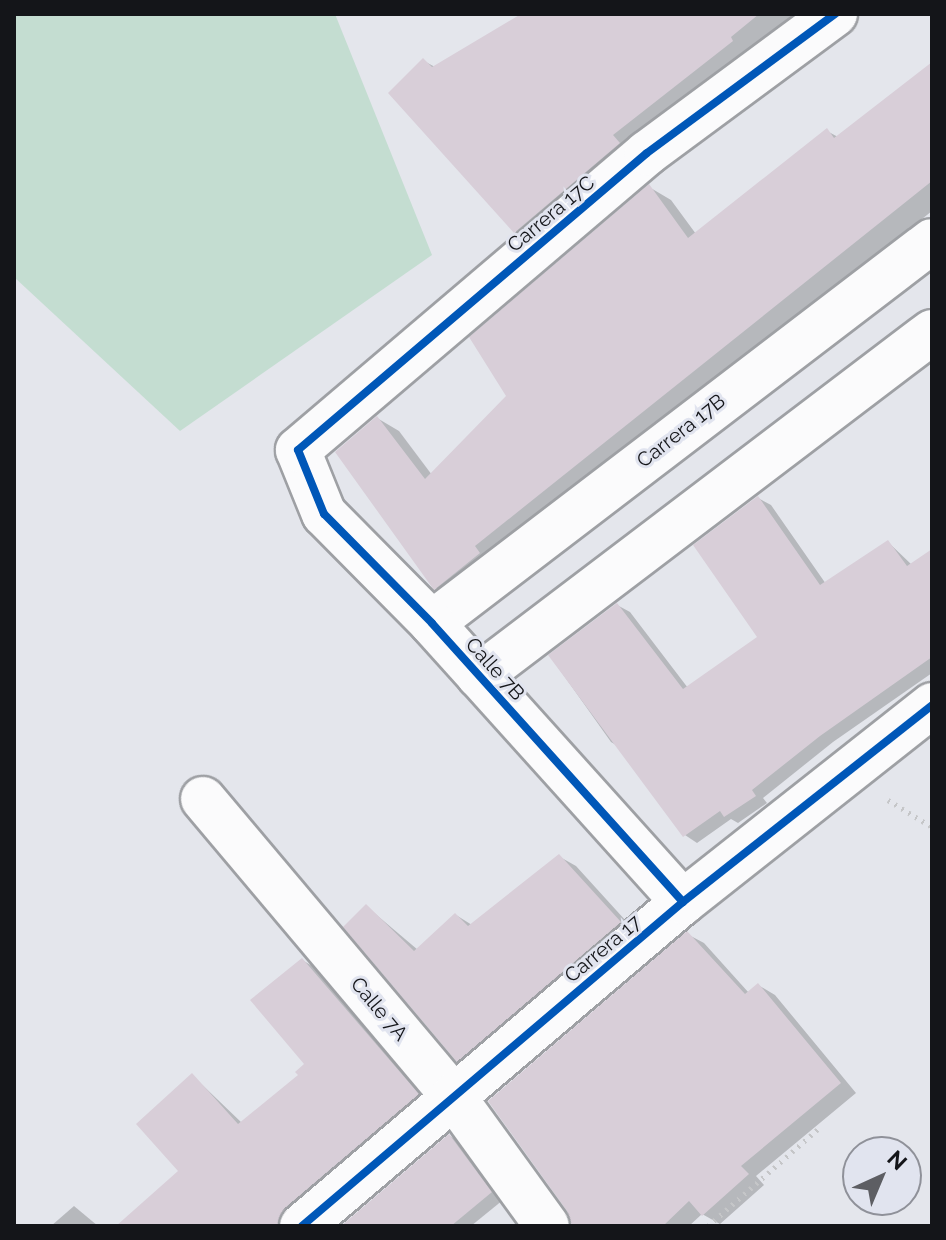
<!DOCTYPE html>
<html>
<head>
<meta charset="utf-8">
<style>
	body { margin:0 }
	#map { position:relative; width:946px; height:1240px; overflow:hidden; background:#e4e6ec; font-family:Raleway,sans-serif }
	div>[style] { position:absolute }
	.green>* { inset:0; background:#c4ddd1 }
	.shadow>* { inset:0; background:#0003 }
	.building>* { inset:0; background:#d8ced8 }
	.path>* { height:5px; margin-top:-2.5px; transform-origin:0; background:repeating-linear-gradient(90deg,#c5c6c8 0 2px,transparent 0 8px) }
	.roads { filter:drop-shadow(2px 0 #9ea0a4) drop-shadow(-2px 0 #9ea0a4) drop-shadow(0 2px #9ea0a4) drop-shadow(0 -2px #9ea0a4) }
	.street>* { height:44px; margin:-22px; padding:0 22px; transform-origin:22px; border-radius:22px; background:#fbfbfc }
	.cycleway>* { height:8px; margin:-4px; padding:0 4px; transform-origin:4px; border-radius:4px; background:#0057b8 }
	span { translate:-50% -50%; white-space:nowrap; text-align:center; line-height:1.15; -webkit-text-stroke:6px #e1e4ef; paint-order:stroke }
	.street-label { font-size:20px; color:#141519 }
	.frame { position:absolute; inset:0; border:16px solid #141519; pointer-events:none }
	.north { position:absolute; left:842px; top:1136px; width:80px; height:80px; box-sizing:border-box; background:#e1e4ef; border:2px solid #8f9199; border-radius:50%; rotate:44deg; font-size:22px; font-weight:700; line-height:32px; text-align:center; color:#141519 }
	.north::after { content:''; display:block; margin:auto; width:28px; height:36px; background:#5d5e63; clip-path:polygon(50% 0,100% 100%,50% 72%,0 100%) }
</style>
</head>
<body>
<div id="map">
	<div class="green">
		<i style="clip-path:polygon(14px 14px,335px 14px,432px 255px,180px 431px,14px 277px)"></i>
	</div>
	<div class="shadow">
		<i style="clip-path:polygon(525px 14px,793px 14px,536px 244px,516px 232px,424px 61px,435px 67px)"></i>
		<i style="clip-path:polygon(932px 65px,932px 211px,496px 559px,458px 601px,436px 588px,377px 418px,399px 431px,432px 475px,508px 396px,649px 187px,671px 200px,696px 234px,827px 131px,838px 137px)"></i>
		<i style="clip-path:polygon(758px 498px,771px 505px,826px 584px,888px 542px,912px 565px,932px 552px,932px 673px,833px 742px,763px 798px,767px 803px,738px 823px,731px 819px,697px 843px,685px 835px,621px 748px,611px 742px,550px 656px,617px 605px,630px 612px,688px 688px,760px 637px)"></i>
		<i style="clip-path:polygon(560px 857px,576px 866px,636px 932px,475px 1070px,458px 1060px,366px 906px,418px 950px,456px 915px,472px 925px)"></i>
		<i style="clip-path:polygon(687px 934px,704px 943px,749px 993px,758px 985px,775px 995px,856px 1093px,756px 1176px,764px 1185px,720px 1224px,702px 1214px,689px 1226px,574px 1226px)"></i>
		<i style="clip-path:polygon(302px 960px,314px 967px,430px 1102px,290px 1226px,119px 1226px,180px 1171px,192px 1075px,242px 1123px,301px 1076px,307px 1064px)"></i>
		<i style="clip-path:polygon(450px 1136px,462px 1143px,503px 1200px,471px 1226px,344px 1226px)"></i>
		<i style="clip-path:polygon(74px 1206px,98px 1226px,51px 1226px)"></i>
	</div>
	<div class="building">
		<i style="clip-path:polygon(521px 14px,759px 14px,731px 37px,733px 41px,613px 135px,620px 143px,514px 233px,388px 93px,423px 58px,432px 67px)"></i>
		<i style="clip-path:polygon(932px 62px,932px 181px,475px 546px,480px 553px,434px 590px,335px 452px,377px 416px,425px 479px,506px 396px,469px 337px,649px 184px,688px 238px,827px 128px,834px 138px)"></i>
		<i style="clip-path:polygon(758px 496px,820px 585px,888px 540px,907px 566px,932px 549px,932px 657px,820px 736px,752px 790px,756px 796px,724px 817px,720px 811px,683px 837px,548px 655px,617px 603px,683px 689px,757px 637px,693px 545px)"></i>
		<i style="clip-path:polygon(559px 854px,621px 922px,457px 1062px,343px 927px,366px 904px,414px 951px,455px 913px,468px 926px)"></i>
		<i style="clip-path:polygon(687px 931px,745px 994px,758px 983px,841px 1083px,741px 1166px,749px 1174px,702px 1216px,689px 1201px,663px 1226px,572px 1226px,567px 1211px,488px 1101px)"></i>
		<i style="clip-path:polygon(302px 958px,419px 1094px,286px 1207px,278px 1226px,116px 1226px,178px 1171px,136px 1124px,192px 1073px,238px 1124px,298px 1075px,295px 1072px,304px 1064px,250px 1000px)"></i>
		<i style="clip-path:polygon(449px 1134px,492px 1192px,451px 1226px,341px 1226px)"></i>
	</div>
	<div class="path">
		<i style="left:888px;top:800px;width:52px;rotate:31.5deg"></i>
		<i style="left:708px;top:1226px;width:148px;rotate:-41.4deg"></i>
	</div>
	<div class="roads">
		<div class="street">
			<i style="left:432px;top:623px;width:629px;rotate:-37.38deg"></i>
			<i style="left:479px;top:676px;width:569px;rotate:-37.21deg"></i>
			<i style="left:203px;top:799px;width:388px;rotate:49.9deg"></i>
			<i style="left:453px;top:1096px;width:160px;rotate:54.1deg"></i>
			<i style="left:683px;top:902px;width:375px;rotate:-132deg"></i>
			<i style="left:432px;top:623px;width:153px;rotate:-134.7deg"></i>
			<i style="left:324px;top:514px;width:69px;rotate:-112.1deg"></i>
			<i style="left:298px;top:450px;width:458px;rotate:-40.4deg"></i>
			<i style="left:647px;top:153px;width:234px;rotate:-36.5deg"></i>
			<i style="left:302px;top:1226px;width:500px;rotate:-40.38deg"></i>
			<i style="left:683px;top:902px;width:318px;rotate:-38.3deg"></i>
		</div>
	</div>
	<div class="cycleway">
		<i style="left:683px;top:902px;width:375px;rotate:-132deg"></i>
		<i style="left:432px;top:623px;width:153px;rotate:-134.7deg"></i>
		<i style="left:324px;top:514px;width:69px;rotate:-112.1deg"></i>
		<i style="left:298px;top:450px;width:458px;rotate:-40.4deg"></i>
		<i style="left:647px;top:153px;width:234px;rotate:-36.5deg"></i>
		<i style="left:302px;top:1226px;width:500px;rotate:-40.38deg"></i>
		<i style="left:683px;top:902px;width:318px;rotate:-38.3deg"></i>
	</div>
	<div class="street-label">
		<span style="left:551px;top:214px;rotate:-40deg">Carrera 17C</span>
		<span style="left:681px;top:431px;rotate:-38deg">Carrera 17B</span>
		<span style="left:495px;top:669px;rotate:48deg">Calle 7B</span>
		<span style="left:603px;top:949px;rotate:-40deg">Carrera 17</span>
		<span style="left:379px;top:1009px;rotate:50deg">Calle 7A</span>
	</div>
	<div class="frame"></div>
	<div class="north">N</div>
</div>
</body>
</html>
